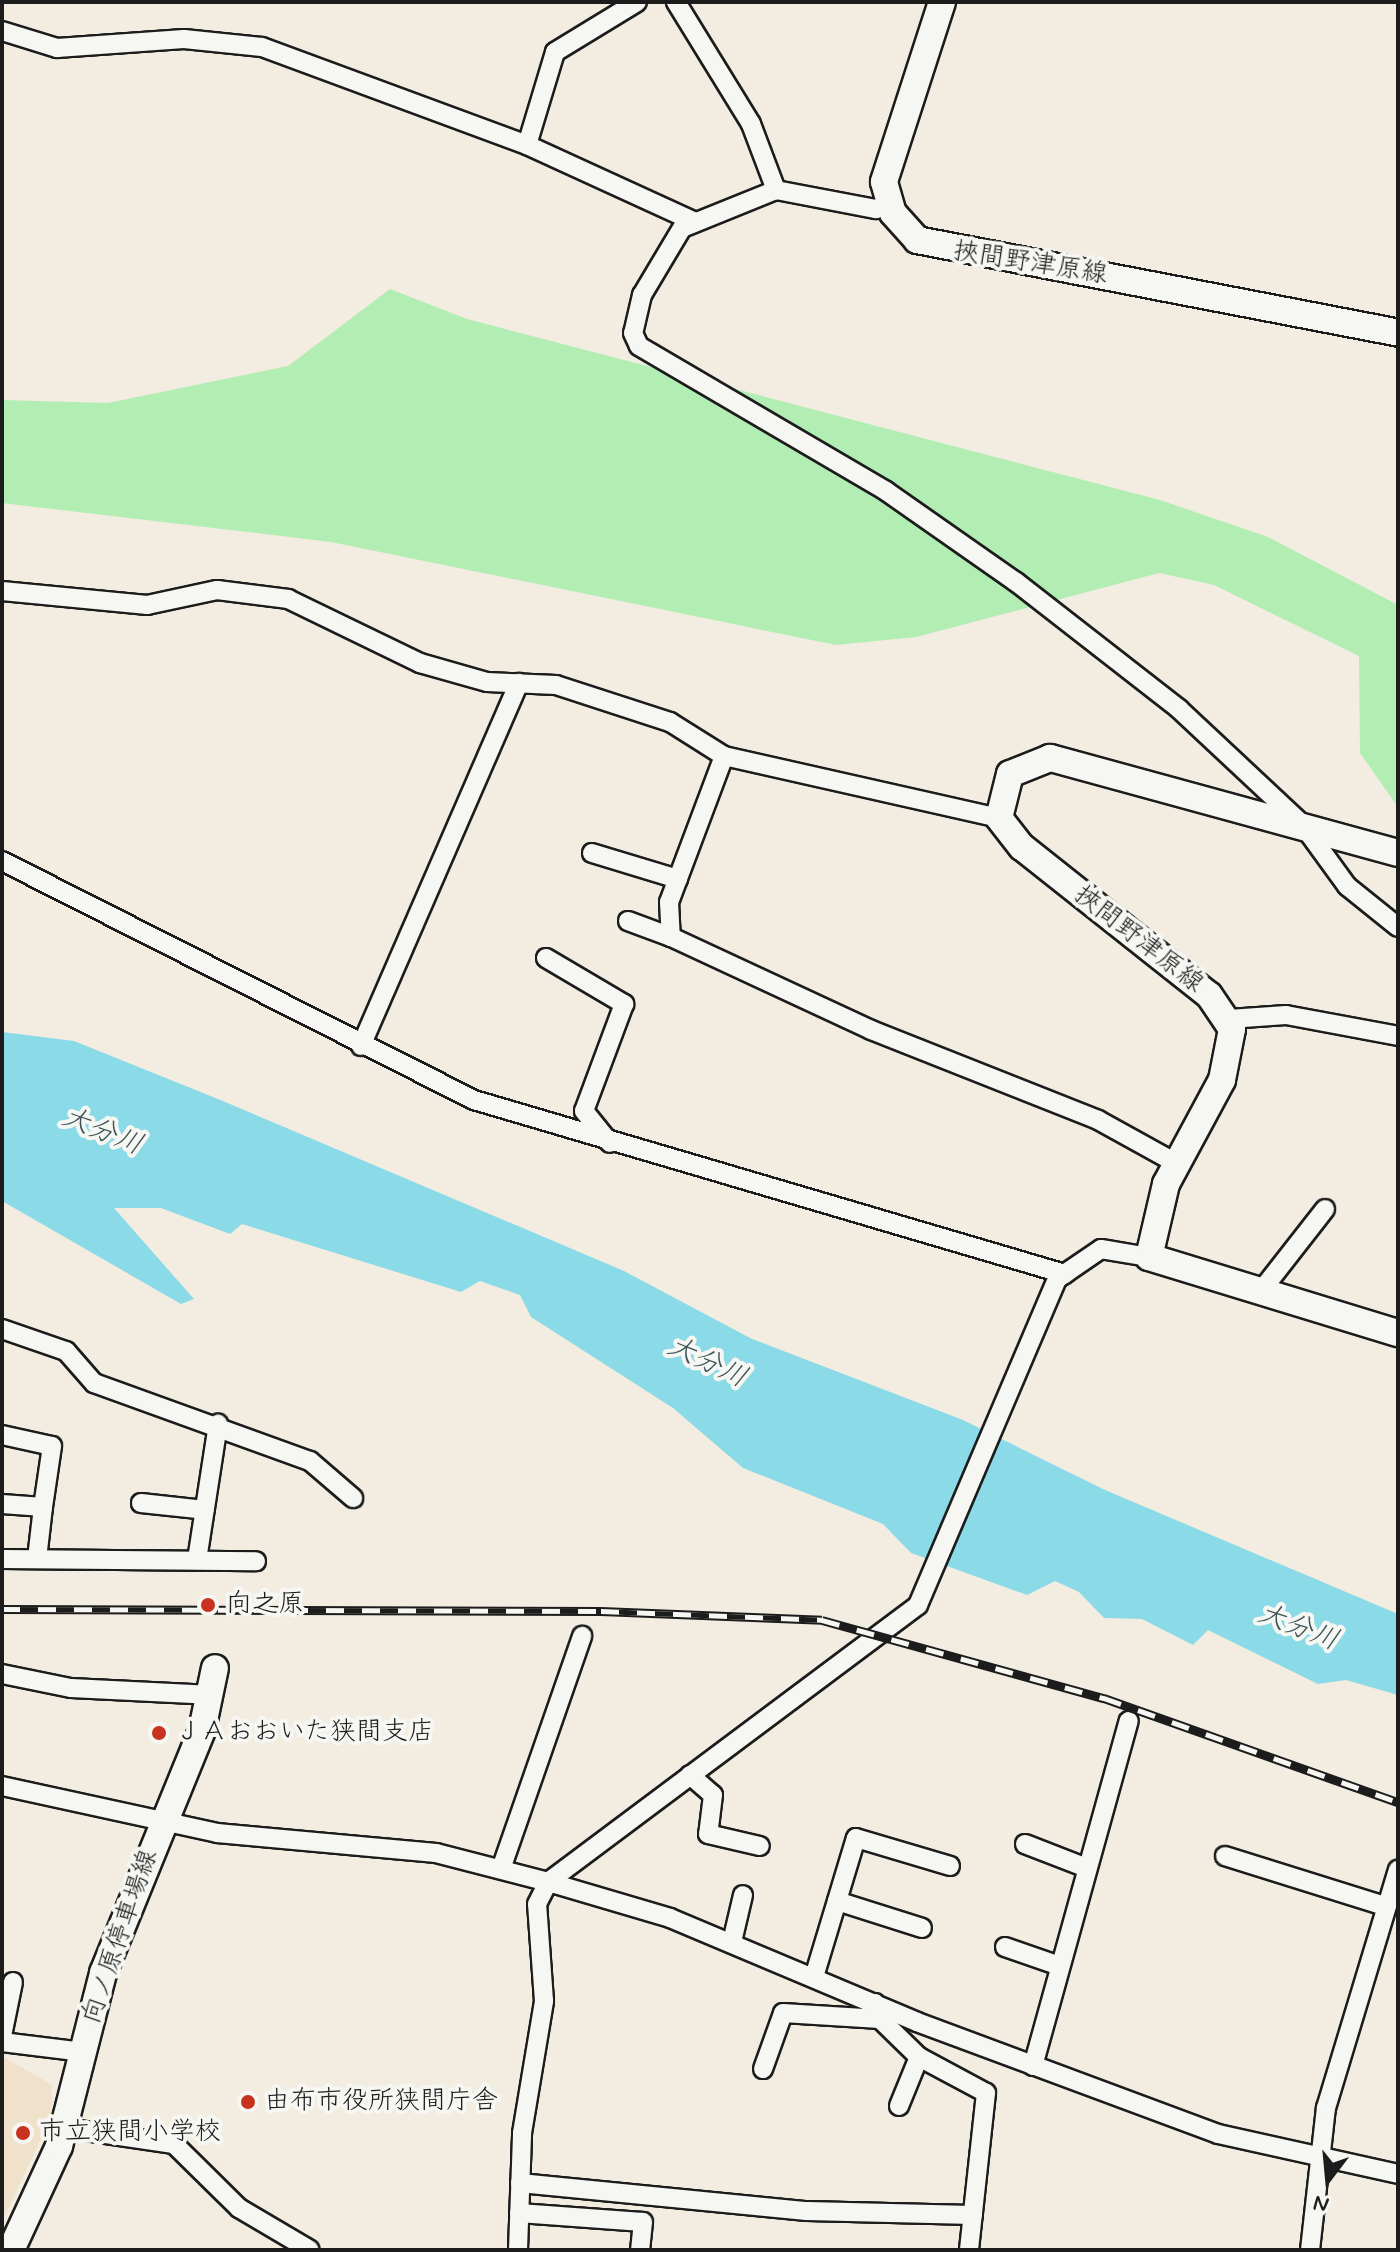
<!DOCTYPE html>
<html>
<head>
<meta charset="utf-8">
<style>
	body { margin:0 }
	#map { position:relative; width:1400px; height:2252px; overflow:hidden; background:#f3ece0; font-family:Mynerve,"Klee One",sans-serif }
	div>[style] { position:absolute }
	.built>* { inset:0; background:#f0e1cb }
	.green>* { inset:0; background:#b2eeb4 }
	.water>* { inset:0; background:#8adae7 }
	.roads { filter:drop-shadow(2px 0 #1c1c1c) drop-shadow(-2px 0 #1c1c1c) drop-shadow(0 2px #1c1c1c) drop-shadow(0 -2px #1c1c1c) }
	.minor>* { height:18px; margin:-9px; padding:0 9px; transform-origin:9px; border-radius:9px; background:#f6f6f2 }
	.secondary>* { height:26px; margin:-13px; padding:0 13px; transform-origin:13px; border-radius:13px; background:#f6f6f2 }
	.rail>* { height:9px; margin-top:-4.5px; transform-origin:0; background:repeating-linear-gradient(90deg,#f6f6f2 0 18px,#1c1c1c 0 36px); box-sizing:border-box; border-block:2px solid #1c1c1c }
	.dots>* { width:22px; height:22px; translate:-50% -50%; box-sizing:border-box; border:4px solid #f6f6f2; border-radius:50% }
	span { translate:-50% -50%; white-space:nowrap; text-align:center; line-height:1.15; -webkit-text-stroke:8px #f6f6f2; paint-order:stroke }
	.street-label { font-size:26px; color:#1c1c1c }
	.poi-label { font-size:26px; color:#1c1c1c }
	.left { translate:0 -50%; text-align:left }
	.water-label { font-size:28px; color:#3d5559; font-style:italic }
	.frame { position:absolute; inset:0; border:4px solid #1c1c1c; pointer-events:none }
	.north { position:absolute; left:1288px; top:2140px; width:80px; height:80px; -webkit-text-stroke:6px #f6f6f2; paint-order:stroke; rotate:196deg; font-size:22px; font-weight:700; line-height:32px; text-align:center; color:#1c1c1c }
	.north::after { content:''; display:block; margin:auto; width:28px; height:36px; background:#1c1c1c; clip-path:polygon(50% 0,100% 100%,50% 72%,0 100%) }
</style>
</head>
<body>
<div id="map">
	<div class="built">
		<i style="clip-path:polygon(2px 2056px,52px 2085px,51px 2117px,2px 2222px)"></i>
	</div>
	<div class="green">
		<i style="clip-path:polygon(390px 289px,467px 319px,1160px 500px,1268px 537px,1398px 605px,1398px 807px,1360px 753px,1359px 656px,1214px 585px,1159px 573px,916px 637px,836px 645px,331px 542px,2px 503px,2px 400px,108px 403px,288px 366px)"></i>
	</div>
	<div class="water">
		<i style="clip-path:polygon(2px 1032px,74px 1041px,218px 1099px,624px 1271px,752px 1339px,963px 1420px,1105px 1490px,1398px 1614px,1398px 1695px,1346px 1680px,1318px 1684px,1208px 1630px,1193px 1645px,1142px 1619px,1104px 1618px,1079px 1592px,1055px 1581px,1027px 1595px,911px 1553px,883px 1524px,743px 1468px,673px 1408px,531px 1317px,520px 1295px,480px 1281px,461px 1292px,242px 1224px,230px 1234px,161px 1208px,114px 1208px,194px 1299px,181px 1304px,2px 1201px)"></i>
	</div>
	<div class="roads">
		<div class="minor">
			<i style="left:676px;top:2px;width:143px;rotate:58.4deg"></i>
			<i style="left:751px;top:124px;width:71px;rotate:69.3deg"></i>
			<i style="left:776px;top:190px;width:102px;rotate:10.8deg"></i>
			<i style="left:876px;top:209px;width:15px;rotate:-20deg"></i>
			<i style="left:2px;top:31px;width:58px;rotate:17.2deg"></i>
			<i style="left:57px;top:48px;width:127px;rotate:-4.1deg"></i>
			<i style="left:184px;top:39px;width:78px;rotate:5.9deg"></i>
			<i style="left:262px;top:47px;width:283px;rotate:20.3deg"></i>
			<i style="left:527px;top:145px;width:185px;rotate:24.6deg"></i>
			<i style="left:527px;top:145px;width:97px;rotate:-73.2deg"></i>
			<i style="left:555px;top:52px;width:96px;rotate:-31.4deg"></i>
			<i style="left:776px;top:190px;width:101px;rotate:158deg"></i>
			<i style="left:682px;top:228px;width:78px;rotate:120.8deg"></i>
			<i style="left:642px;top:295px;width:39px;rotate:103deg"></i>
			<i style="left:633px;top:333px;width:14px;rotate:65deg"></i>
			<i style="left:639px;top:346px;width:286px;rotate:30.4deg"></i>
			<i style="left:886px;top:491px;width:159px;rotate:35deg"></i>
			<i style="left:1016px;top:582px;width:207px;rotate:37.9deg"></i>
			<i style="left:1179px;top:709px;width:168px;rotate:43.1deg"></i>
			<i style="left:1302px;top:824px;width:77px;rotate:54deg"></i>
			<i style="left:1347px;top:886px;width:65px;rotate:38.8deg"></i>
			<i style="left:2px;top:591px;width:146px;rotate:5.5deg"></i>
			<i style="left:147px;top:605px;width:72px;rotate:-12.1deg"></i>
			<i style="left:217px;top:590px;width:72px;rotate:7.2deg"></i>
			<i style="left:288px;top:599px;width:147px;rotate:25.9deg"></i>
			<i style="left:420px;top:663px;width:70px;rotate:15.8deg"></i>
			<i style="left:487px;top:682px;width:69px;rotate:2.5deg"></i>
			<i style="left:556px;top:685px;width:120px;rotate:18deg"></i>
			<i style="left:670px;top:722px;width:64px;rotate:32.2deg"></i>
			<i style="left:724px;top:756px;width:282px;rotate:12.7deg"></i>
			<i style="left:724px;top:756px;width:156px;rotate:110.6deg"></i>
			<i style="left:669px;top:902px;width:35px;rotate:87deg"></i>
			<i style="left:671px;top:937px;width:221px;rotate:24.9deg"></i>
			<i style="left:871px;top:1030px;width:244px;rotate:21.6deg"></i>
			<i style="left:1098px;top:1120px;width:89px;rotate:28.9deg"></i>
			<i style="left:592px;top:853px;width:90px;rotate:16.8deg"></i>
			<i style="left:2px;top:861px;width:529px;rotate:26.86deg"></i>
			<i style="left:474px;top:1100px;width:616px;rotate:16.41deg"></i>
			<i style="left:628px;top:921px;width:46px;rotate:20.4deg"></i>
			<i style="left:546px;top:958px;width:91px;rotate:30.5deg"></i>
			<i style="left:624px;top:1004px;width:114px;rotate:110.5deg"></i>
			<i style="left:584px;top:1111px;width:41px;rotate:50.9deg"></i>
			<i style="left:1229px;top:1019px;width:57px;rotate:-4deg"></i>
			<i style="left:1286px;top:1015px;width:114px;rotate:10.6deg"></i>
			<i style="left:361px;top:1046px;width:396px;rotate:-66.5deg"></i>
			<i style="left:1261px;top:1291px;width:104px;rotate:-52deg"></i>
			<i style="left:2px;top:1329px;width:68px;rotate:19deg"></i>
			<i style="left:66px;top:1351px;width:43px;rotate:48.8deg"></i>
			<i style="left:94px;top:1383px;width:230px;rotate:19.9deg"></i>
			<i style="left:310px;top:1461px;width:57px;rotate:40.7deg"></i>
			<i style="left:2px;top:1435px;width:51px;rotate:12.4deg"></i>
			<i style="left:52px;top:1446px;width:62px;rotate:98.4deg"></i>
			<i style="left:141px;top:1503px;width:64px;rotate:6.2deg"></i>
			<i style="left:2px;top:1504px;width:41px;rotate:4.2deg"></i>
			<i style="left:43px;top:1507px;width:52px;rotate:96.6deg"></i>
			<i style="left:2px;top:1559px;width:254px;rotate:0.5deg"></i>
			<i style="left:197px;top:1560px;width:138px;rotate:-81.2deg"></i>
			<i style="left:2px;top:1674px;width:70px;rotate:11.5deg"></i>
			<i style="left:71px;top:1688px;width:142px;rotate:2.8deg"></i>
			<i style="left:690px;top:1775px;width:30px;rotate:41deg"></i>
			<i style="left:713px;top:1795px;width:39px;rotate:97deg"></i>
			<i style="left:708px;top:1834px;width:53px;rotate:13deg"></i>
			<i style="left:2px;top:1786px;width:220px;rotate:12.3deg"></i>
			<i style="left:217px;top:1833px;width:220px;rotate:5.2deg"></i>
			<i style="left:436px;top:1853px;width:116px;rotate:14.5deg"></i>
			<i style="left:548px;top:1882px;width:127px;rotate:16.4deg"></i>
			<i style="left:670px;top:1918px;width:268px;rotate:22.8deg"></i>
			<i style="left:917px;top:2022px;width:321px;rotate:20.4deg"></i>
			<i style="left:1218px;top:2134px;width:184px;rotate:12.5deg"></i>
			<i style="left:1025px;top:1844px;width:66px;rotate:21.2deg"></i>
			<i style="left:1225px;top:1856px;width:168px;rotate:17.4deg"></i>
			<i style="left:501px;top:1869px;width:247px;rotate:-70.8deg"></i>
			<i style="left:837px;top:1901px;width:89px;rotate:17.6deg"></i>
			<i style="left:732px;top:1942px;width:48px;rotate:-76.8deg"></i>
			<i style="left:1005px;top:1947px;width:58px;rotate:19.1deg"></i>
			<i style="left:814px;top:1977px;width:145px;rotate:-73.2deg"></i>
			<i style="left:856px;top:1838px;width:98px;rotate:16.6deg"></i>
			<i style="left:875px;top:2003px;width:17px;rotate:73deg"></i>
			<i style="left:880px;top:2019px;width:54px;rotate:44.3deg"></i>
			<i style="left:919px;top:2057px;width:76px;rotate:28.2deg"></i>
			<i style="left:986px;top:2093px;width:158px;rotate:96.2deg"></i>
			<i style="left:2px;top:2036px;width:55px;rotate:-78.5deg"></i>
			<i style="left:2px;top:2042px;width:82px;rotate:7deg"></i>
			<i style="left:1033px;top:2066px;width:358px;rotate:-74.5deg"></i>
			<i style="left:763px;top:2069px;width:59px;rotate:-70.3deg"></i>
			<i style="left:783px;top:2013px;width:97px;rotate:3.5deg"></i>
			<i style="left:899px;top:2106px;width:53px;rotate:-67.8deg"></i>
			<i style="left:65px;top:2128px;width:110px;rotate:8.4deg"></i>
			<i style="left:174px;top:2144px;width:91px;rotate:44.6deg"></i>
			<i style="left:239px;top:2208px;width:82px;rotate:30.6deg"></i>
			<i style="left:520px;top:2183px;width:288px;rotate:5.6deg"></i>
			<i style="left:807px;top:2211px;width:166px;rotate:1.4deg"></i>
			<i style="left:519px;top:2213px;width:124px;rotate:4.2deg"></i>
			<i style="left:643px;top:2222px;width:28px;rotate:96deg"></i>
			<i style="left:518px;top:2250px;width:117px;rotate:-88deg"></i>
			<i style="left:522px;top:2133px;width:134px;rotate:-80.5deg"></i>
			<i style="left:544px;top:2001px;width:97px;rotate:-94.1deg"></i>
			<i style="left:537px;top:1904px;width:25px;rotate:-63deg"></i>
			<i style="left:548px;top:1882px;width:462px;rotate:-36.8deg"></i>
			<i style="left:918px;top:1605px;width:354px;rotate:-66.9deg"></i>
			<i style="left:1057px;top:1279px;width:53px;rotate:-34.3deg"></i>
			<i style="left:1101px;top:1249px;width:49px;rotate:9.5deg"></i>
			<i style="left:1310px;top:2250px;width:143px;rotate:-83.6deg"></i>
			<i style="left:1326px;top:2108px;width:249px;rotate:-73.2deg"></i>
		</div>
		<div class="secondary">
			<i style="left:942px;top:2px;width:189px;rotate:107.9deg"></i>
			<i style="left:884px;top:182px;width:32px;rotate:74deg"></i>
			<i style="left:893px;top:213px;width:36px;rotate:48deg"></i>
			<i style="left:917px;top:240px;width:490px;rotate:10.9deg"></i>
			<i style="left:1398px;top:853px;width:361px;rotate:-164.7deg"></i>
			<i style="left:1050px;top:758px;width:43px;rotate:158.2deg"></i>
			<i style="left:1010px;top:774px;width:45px;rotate:104deg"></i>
			<i style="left:999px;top:818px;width:37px;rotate:52deg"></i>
			<i style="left:1022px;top:847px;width:238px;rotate:38.4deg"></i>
			<i style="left:1209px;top:995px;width:41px;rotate:55.9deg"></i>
			<i style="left:1232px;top:1029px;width:52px;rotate:101.1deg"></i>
			<i style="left:1222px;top:1080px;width:118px;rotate:118.3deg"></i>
			<i style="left:1166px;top:1184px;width:75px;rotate:103.1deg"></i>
			<i style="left:1149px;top:1257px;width:260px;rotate:17deg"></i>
			<i style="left:11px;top:2250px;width:115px;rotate:-65.2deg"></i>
			<i style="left:59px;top:2146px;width:179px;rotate:-75.7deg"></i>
			<i style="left:103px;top:1973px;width:262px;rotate:-67.8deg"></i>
			<i style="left:202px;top:1730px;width:63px;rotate:-78.2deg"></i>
		</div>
	</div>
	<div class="rail">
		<i style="left:2px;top:1609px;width:599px;rotate:0.19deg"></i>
		<i style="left:601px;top:1611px;width:221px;rotate:2.3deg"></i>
		<i style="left:822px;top:1620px;width:293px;rotate:15.5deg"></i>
		<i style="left:1104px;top:1698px;width:312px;rotate:19.5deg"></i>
	</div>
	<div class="dots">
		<i style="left:208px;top:1605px;background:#c8321e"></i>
		<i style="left:159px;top:1733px;background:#c8321e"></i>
		<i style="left:248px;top:2102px;background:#c8321e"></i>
		<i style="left:23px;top:2133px;background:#c8321e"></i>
	</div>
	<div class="street-label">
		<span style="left:1030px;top:264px;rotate:9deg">挾間野津原線</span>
		<span style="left:1138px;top:940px;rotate:38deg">挾間野津原線</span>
		<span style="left:121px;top:1937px;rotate:-71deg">向ノ原停車場線</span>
	</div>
	<div class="poi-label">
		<span class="left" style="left:226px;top:1605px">向之原</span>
		<span class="left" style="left:175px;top:1733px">ＪＡおおいた狭間支店</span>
		<span class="left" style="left:264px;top:2102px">由布市役所狭間庁舎</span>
		<span class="left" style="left:39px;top:2133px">市立狭間小学校</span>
	</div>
	<div class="water-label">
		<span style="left:102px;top:1132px;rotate:22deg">大分川</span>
		<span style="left:707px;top:1363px;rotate:25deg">大分川</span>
		<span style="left:1298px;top:1628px;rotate:21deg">大分川</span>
	</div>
	<div class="frame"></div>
	<div class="north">N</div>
</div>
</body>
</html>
